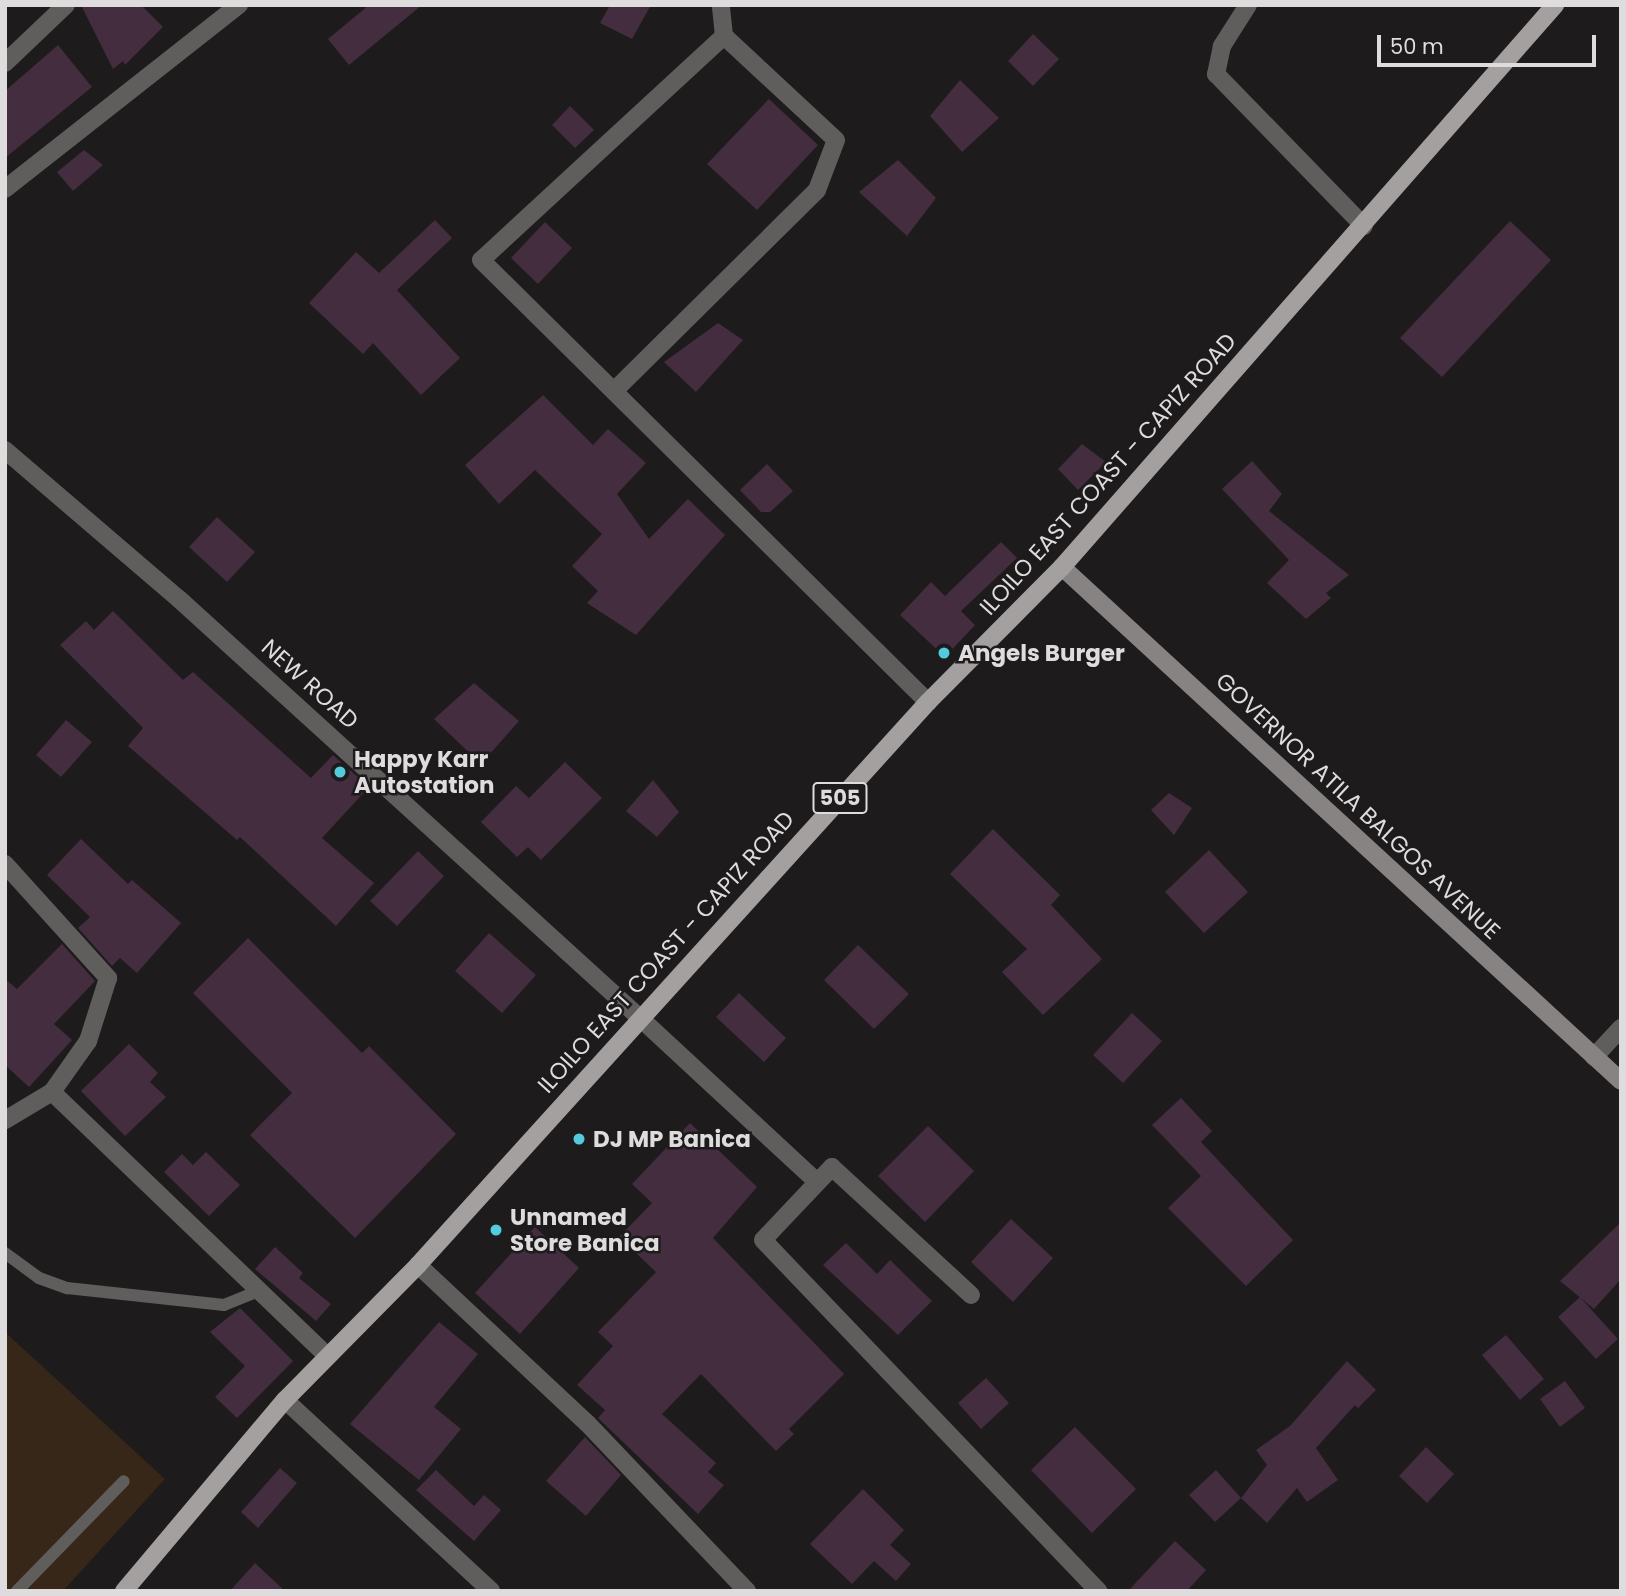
<!DOCTYPE html>
<html>
<head>
<meta charset="utf-8">
<style>
	body { margin:0 }
	#map { position:relative; width:1626px; height:1596px; overflow:hidden; background:#1e1b1c; font-family:Poppins,sans-serif }
	div>[style] { position:absolute }
	.green>* { inset:0; background:#362718 }
	.building>* { inset:0; background:#432d3f }
	.service>* { height:12px; margin:-6px; padding:0 6px; transform-origin:6px; border-radius:6px; background:#5f5e5d }
	.minor>* { height:18px; margin:-9px; padding:0 9px; transform-origin:9px; border-radius:9px; background:#5f5e5d }
	.tertiary>* { height:18px; margin:-9px; padding:0 9px; transform-origin:9px; border-radius:9px; background:#5f5e5d }
	.secondary>* { height:18px; margin:-9px; padding:0 9px; transform-origin:9px; border-radius:9px; background:#868382 }
	.primary>* { height:18px; margin:-9px; padding:0 9px; transform-origin:9px; border-radius:9px; background:#a4a09f }
	.dots>* { width:19px; height:19px; translate:-50% -50%; box-sizing:border-box; border:4px solid #1e1b1c; border-radius:50% }
	span { translate:-50% -50%; white-space:nowrap; text-align:center; line-height:1.15; -webkit-text-stroke:5px #1e1b1c; paint-order:stroke }
	.shield-label span { padding:2px 5px; background:#1e1b1c; border:2px solid; border-radius:5px; -webkit-text-stroke-width:0 }
	.shield-label { font-size:21px; color:#dedcdc; font-weight:700 }
	.street-label { font-size:23px; color:#dedcdc }
	.poi-label { font-size:23px; color:#dedcdc; font-weight:700 }
	.left { translate:0 -50%; text-align:left }
	.frame { position:absolute; inset:0; border:7px solid #dedcdc; pointer-events:none }
	.scale { position:absolute; left:1377px; top:35px; width:219px; height:32px; box-sizing:border-box; border:4px solid #dedcdc; border-top:0; padding-left:9px; font-size:21px; line-height:24px; white-space:nowrap; color:#dedcdc; -webkit-text-stroke:5px #1e1b1c; paint-order:stroke }
</style>
</head>
<body>
<div id="map">
	<div class="green">
		<i style="clip-path:polygon(5px 1332px,165px 1479px,63px 1591px,5px 1591px)"></i>
	</div>
	<div class="building">
		<i style="clip-path:polygon(81px 5px,141px 5px,163px 27px,125px 65px,123px 61px,113px 69px)"></i>
		<i style="clip-path:polygon(369px 5px,422px 5px,349px 65px,328px 39px)"></i>
		<i style="clip-path:polygon(610px 5px,651px 5px,632px 39px,600px 23px)"></i>
		<i style="clip-path:polygon(1033px 34px,1059px 59px,1033px 86px,1008px 61px)"></i>
		<i style="clip-path:polygon(58px 45px,92px 87px,5px 158px,5px 91px)"></i>
		<i style="clip-path:polygon(960px 80px,999px 118px,962px 152px,930px 116px)"></i>
		<i style="clip-path:polygon(769px 99px,818px 145px,757px 210px,707px 164px)"></i>
		<i style="clip-path:polygon(570px 106px,594px 130px,575px 148px,552px 125px)"></i>
		<i style="clip-path:polygon(84px 150px,103px 165px,73px 191px,57px 172px)"></i>
		<i style="clip-path:polygon(898px 160px,936px 198px,907px 236px,859px 192px)"></i>
		<i style="clip-path:polygon(435px 220px,452px 238px,397px 290px,460px 358px,421px 395px,373px 343px,363px 354px,309px 303px,356px 252px,379px 273px)"></i>
		<i style="clip-path:polygon(1510px 221px,1551px 260px,1442px 377px,1400px 338px)"></i>
		<i style="clip-path:polygon(545px 222px,572px 248px,538px 284px,511px 258px)"></i>
		<i style="clip-path:polygon(718px 323px,743px 340px,696px 392px,664px 362px)"></i>
		<i style="clip-path:polygon(543px 395px,593px 445px,608px 429px,646px 463px,617px 494px,649px 539px,688px 499px,725px 535px,636px 635px,587px 603px,598px 591px,572px 566px,602px 534px,535px 470px,499px 504px,465px 465px)"></i>
		<i style="clip-path:polygon(1082px 444px,1106px 462px,1078px 490px,1058px 469px)"></i>
		<i style="clip-path:polygon(1252px 461px,1282px 494px,1269px 511px,1349px 575px,1326px 593px,1331px 598px,1306px 619px,1267px 583px,1289px 560px,1222px 489px)"></i>
		<i style="clip-path:polygon(767px 464px,793px 491px,770px 512px,761px 512px,740px 490px)"></i>
		<i style="clip-path:polygon(217px 517px,255px 552px,227px 582px,189px 547px)"></i>
		<i style="clip-path:polygon(1001px 542px,1017px 558px,961px 611px,975px 625px,945px 657px,900px 615px,931px 582px,945px 596px)"></i>
		<i style="clip-path:polygon(113px 611px,183px 680px,193px 672px,311px 778px,333px 755px,369px 787px,322px 838px,374px 883px,336px 926px,240px 837px,237px 840px,128px 746px,143px 728px,60px 645px,86px 621px,94px 630px)"></i>
		<i style="clip-path:polygon(474px 683px,519px 721px,481px 764px,434px 719px)"></i>
		<i style="clip-path:polygon(66px 720px,92px 742px,61px 777px,36px 755px)"></i>
		<i style="clip-path:polygon(565px 762px,602px 798px,541px 860px,528px 847px,517px 857px,481px 822px,516px 786px,529px 798px)"></i>
		<i style="clip-path:polygon(653px 780px,679px 812px,657px 837px,626px 811px)"></i>
		<i style="clip-path:polygon(1169px 793px,1192px 808px,1174px 835px,1151px 810px)"></i>
		<i style="clip-path:polygon(993px 829px,1060px 895px,1051px 905px,1102px 959px,1043px 1015px,1002px 972px,1027px 949px,950px 874px)"></i>
		<i style="clip-path:polygon(81px 839px,128px 884px,132px 880px,181px 923px,137px 973px,120px 958px,112px 966px,78px 928px,90px 917px,47px 875px)"></i>
		<i style="clip-path:polygon(1209px 850px,1248px 892px,1204px 933px,1165px 892px)"></i>
		<i style="clip-path:polygon(418px 851px,444px 876px,397px 926px,370px 901px)"></i>
		<i style="clip-path:polygon(489px 933px,536px 975px,502px 1013px,455px 971px)"></i>
		<i style="clip-path:polygon(248px 938px,362px 1053px,369px 1046px,456px 1134px,355px 1238px,250px 1135px,292px 1093px,193px 993px)"></i>
		<i style="clip-path:polygon(62px 944px,95px 981px,54px 1024px,72px 1040px,29px 1087px,5px 1065px,5px 979px,17px 989px)"></i>
		<i style="clip-path:polygon(858px 945px,909px 994px,874px 1029px,824px 980px)"></i>
		<i style="clip-path:polygon(739px 993px,786px 1038px,764px 1062px,716px 1017px)"></i>
		<i style="clip-path:polygon(1132px 1013px,1162px 1041px,1123px 1083px,1093px 1055px)"></i>
		<i style="clip-path:polygon(129px 1044px,158px 1073px,150px 1082px,166px 1097px,125px 1136px,81px 1091px)"></i>
		<i style="clip-path:polygon(1181px 1098px,1212px 1131px,1201px 1142px,1293px 1240px,1246px 1286px,1168px 1208px,1201px 1176px,1152px 1125px)"></i>
		<i style="clip-path:polygon(690px 1123px,757px 1187px,713px 1238px,844px 1374px,789px 1429px,794px 1434px,776px 1451px,701px 1374px,662px 1414px,716px 1463px,708px 1472px,724px 1485px,698px 1514px,598px 1418px,605px 1410px,577px 1385px,613px 1346px,598px 1332px,656px 1272px,619px 1237px,652px 1203px,632px 1184px)"></i>
		<i style="clip-path:polygon(928px 1126px,974px 1171px,925px 1222px,878px 1176px)"></i>
		<i style="clip-path:polygon(206px 1152px,240px 1185px,209px 1216px,164px 1172px,182px 1154px,193px 1165px)"></i>
		<i style="clip-path:polygon(1011px 1219px,1053px 1258px,1013px 1302px,971px 1262px)"></i>
		<i style="clip-path:polygon(1621px 1222px,1621px 1279px,1594px 1309px,1560px 1281px)"></i>
		<i style="clip-path:polygon(535px 1227px,579px 1268px,520px 1334px,475px 1293px)"></i>
		<i style="clip-path:polygon(846px 1243px,877px 1274px,890px 1260px,932px 1301px,898px 1335px,823px 1265px)"></i>
		<i style="clip-path:polygon(275px 1247px,303px 1273px,299px 1278px,331px 1304px,316px 1321px,255px 1269px)"></i>
		<i style="clip-path:polygon(1580px 1297px,1618px 1339px,1596px 1359px,1558px 1317px)"></i>
		<i style="clip-path:polygon(240px 1308px,293px 1361px,237px 1418px,215px 1397px,245px 1366px,210px 1332px)"></i>
		<i style="clip-path:polygon(439px 1322px,478px 1354px,434px 1407px,461px 1429px,419px 1480px,350px 1424px)"></i>
		<i style="clip-path:polygon(1506px 1335px,1544px 1379px,1520px 1400px,1482px 1355px)"></i>
		<i style="clip-path:polygon(1347px 1361px,1376px 1390px,1358px 1408px,1355px 1405px,1316px 1448px,1338px 1480px,1307px 1502px,1297px 1488px,1267px 1523px,1241px 1498px,1267px 1465px,1256px 1450px,1290px 1426px)"></i>
		<i style="clip-path:polygon(986px 1378px,1009px 1403px,981px 1429px,958px 1403px)"></i>
		<i style="clip-path:polygon(1565px 1381px,1585px 1408px,1560px 1427px,1540px 1399px)"></i>
		<i style="clip-path:polygon(1075px 1427px,1136px 1489px,1092px 1533px,1031px 1470px)"></i>
		<i style="clip-path:polygon(585px 1437px,621px 1475px,586px 1516px,546px 1481px)"></i>
		<i style="clip-path:polygon(1426px 1447px,1454px 1474px,1427px 1503px,1399px 1476px)"></i>
		<i style="clip-path:polygon(280px 1468px,297px 1483px,258px 1528px,241px 1512px)"></i>
		<i style="clip-path:polygon(436px 1470px,474px 1506px,484px 1495px,501px 1510px,474px 1541px,416px 1490px)"></i>
		<i style="clip-path:polygon(1216px 1470px,1241px 1498px,1215px 1522px,1189px 1495px)"></i>
		<i style="clip-path:polygon(863px 1489px,904px 1530px,890px 1545px,911px 1564px,896px 1581px,874px 1561px,852px 1584px,810px 1544px)"></i>
		<i style="clip-path:polygon(1175px 1541px,1206px 1570px,1187px 1591px,1128px 1591px)"></i>
		<i style="clip-path:polygon(255px 1563px,285px 1591px,230px 1591px)"></i>
	</div>
	<div class="service">
		<i style="left:5px;top:1253px;width:42px;rotate:36.3deg"></i>
		<i style="left:39px;top:1278px;width:30px;rotate:20deg"></i>
		<i style="left:67px;top:1288px;width:158px;rotate:6.2deg"></i>
		<i style="left:224px;top:1305px;width:38px;rotate:-22deg"></i>
		<i style="left:17px;top:1591px;width:153px;rotate:-45.8deg"></i>
	</div>
	<div class="minor">
		<i style="left:1248px;top:5px;width:49px;rotate:122.4deg"></i>
		<i style="left:1222px;top:46px;width:29px;rotate:102deg"></i>
		<i style="left:1216px;top:74px;width:212px;rotate:45.8deg"></i>
		<i style="left:724px;top:36px;width:330px;rotate:137.3deg"></i>
		<i style="left:481px;top:260px;width:629px;rotate:44.68deg"></i>
		<i style="left:5px;top:63px;width:84px;rotate:-43.6deg"></i>
		<i style="left:5px;top:189px;width:298px;rotate:-38.2deg"></i>
		<i style="left:615px;top:390px;width:284px;rotate:-44.7deg"></i>
		<i style="left:817px;top:190px;width:53px;rotate:-69.2deg"></i>
		<i style="left:836px;top:140px;width:153px;rotate:-137.1deg"></i>
		<i style="left:724px;top:36px;width:31px;rotate:-96deg"></i>
		<i style="left:5px;top:864px;width:154px;rotate:47.9deg"></i>
		<i style="left:108px;top:978px;width:66px;rotate:107.6deg"></i>
		<i style="left:88px;top:1041px;width:62px;rotate:125.2deg"></i>
		<i style="left:52px;top:1092px;width:55px;rotate:149.2deg"></i>
		<i style="left:639px;top:1017px;width:241px;rotate:42.8deg"></i>
		<i style="left:1594px;top:1057px;width:40px;rotate:-47deg"></i>
		<i style="left:52px;top:1092px;width:380px;rotate:43.8deg"></i>
		<i style="left:418px;top:1265px;width:231px;rotate:43.1deg"></i>
		<i style="left:587px;top:1423px;width:232px;rotate:46.4deg"></i>
		<i style="left:971px;top:1295px;width:189px;rotate:-137.4deg"></i>
		<i style="left:832px;top:1167px;width:100px;rotate:133.4deg"></i>
		<i style="left:763px;top:1240px;width:486px;rotate:46.3deg"></i>
		<i style="left:285px;top:1400px;width:281px;rotate:42.8deg"></i>
	</div>
	<div class="tertiary">
		<i style="left:5px;top:450px;width:229px;rotate:40.6deg"></i>
		<i style="left:179px;top:599px;width:622px;rotate:42.26deg"></i>
	</div>
	<div class="secondary">
		<i style="left:1062px;top:567px;width:759px;rotate:42.6deg"></i>
	</div>
	<div class="primary">
		<i style="left:124px;top:1591px;width:250px;rotate:-49.9deg"></i>
		<i style="left:285px;top:1400px;width:190px;rotate:-45.4deg"></i>
		<i style="left:418px;top:1265px;width:760px;rotate:-47.83deg"></i>
		<i style="left:928px;top:702px;width:190px;rotate:-45.2deg"></i>
		<i style="left:1062px;top:567px;width:748px;rotate:-48.74deg"></i>
	</div>
	<div class="dots">
		<i style="left:944px;top:653px;background:#54cadd"></i>
		<i style="left:340px;top:772px;background:#54cadd"></i>
		<i style="left:579px;top:1139px;background:#54cadd"></i>
		<i style="left:496px;top:1230px;background:#54cadd"></i>
	</div>
	<div class="shield-label">
		<span style="left:840px;top:798px">505</span>
	</div>
	<div class="street-label">
		<span style="left:1108px;top:474px;rotate:-48deg">ILOILO EAST COAST - CAPIZ ROAD</span>
		<span style="left:310px;top:684px;rotate:42deg">NEW ROAD</span>
		<span style="left:1358px;top:806px;rotate:43deg">GOVERNOR ATILA BALGOS AVENUE</span>
		<span style="left:666px;top:952px;rotate:-48deg">ILOILO EAST COAST - CAPIZ ROAD</span>
	</div>
	<div class="poi-label">
		<span class="left" style="left:958px;top:653px">Angels Burger</span>
		<span class="left" style="left:354px;top:772px">Happy Karr<br>Autostation</span>
		<span class="left" style="left:593px;top:1139px">DJ MP Banica</span>
		<span class="left" style="left:510px;top:1230px">Unnamed<br>Store Banica</span>
	</div>
	<div class="frame"></div>
	<div class="scale">50 m</div>
</div>
</body>
</html>
